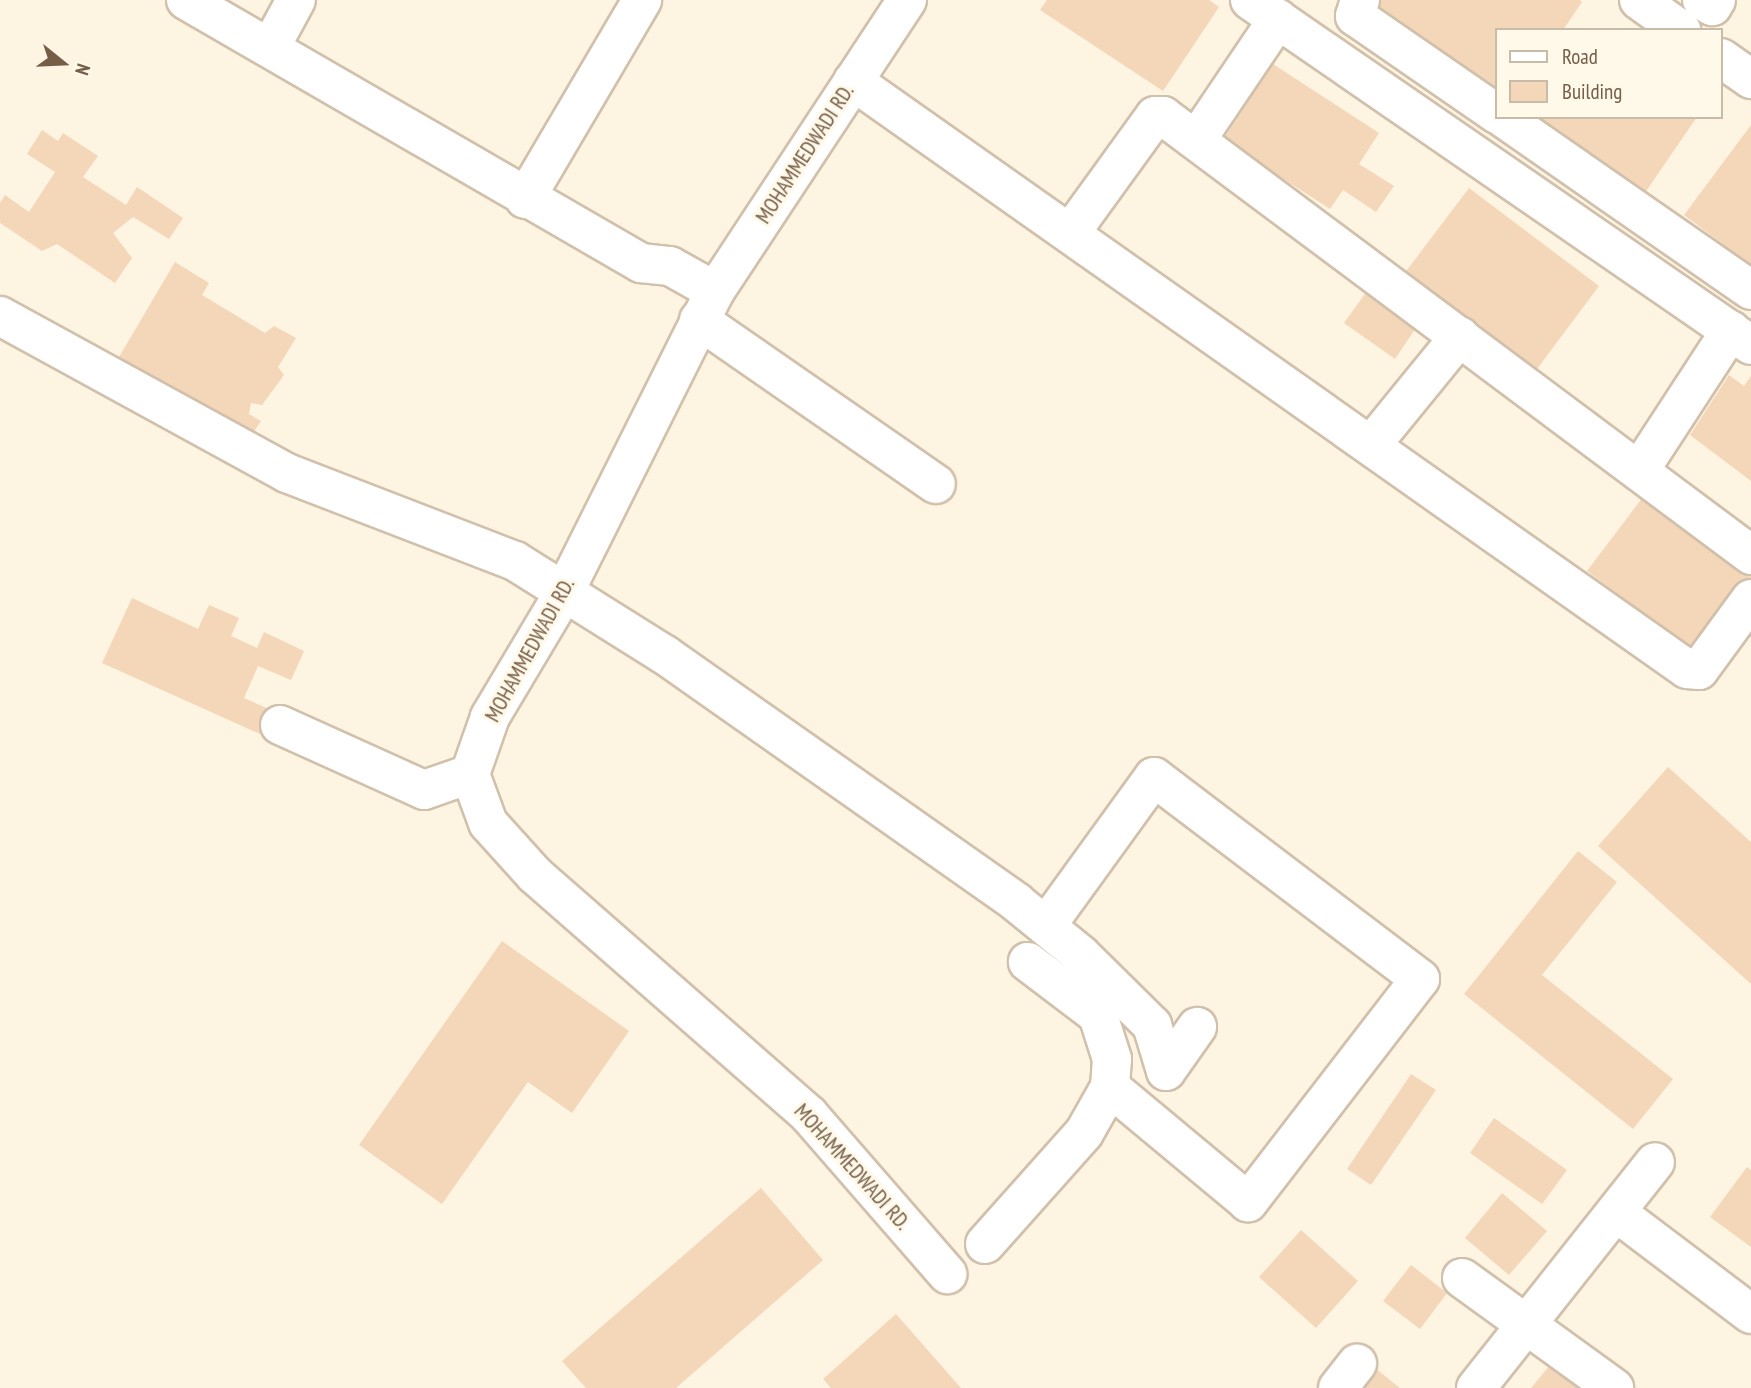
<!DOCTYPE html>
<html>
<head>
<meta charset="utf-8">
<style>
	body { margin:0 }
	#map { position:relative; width:1751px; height:1388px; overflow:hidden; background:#fdf5e1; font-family:"PT Sans Narrow",sans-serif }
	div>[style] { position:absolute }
	.building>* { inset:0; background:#f4d6b8 }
	.roads { filter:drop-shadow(2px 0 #d1c0ab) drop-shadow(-2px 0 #d1c0ab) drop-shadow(0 2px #d1c0ab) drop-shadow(0 -2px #d1c0ab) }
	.minor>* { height:38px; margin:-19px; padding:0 19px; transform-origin:19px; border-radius:19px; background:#fff }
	span { translate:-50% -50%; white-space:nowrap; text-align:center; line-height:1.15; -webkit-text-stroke:6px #fff9e9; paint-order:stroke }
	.street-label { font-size:21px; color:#765d47 }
	.legend { position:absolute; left:1495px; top:28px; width:228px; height:91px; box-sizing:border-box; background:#fff9e9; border:2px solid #c8bba8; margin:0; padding:9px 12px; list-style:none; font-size:21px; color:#765d47 }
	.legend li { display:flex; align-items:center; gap:14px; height:35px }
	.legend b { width:35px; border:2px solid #c8bba8 }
	.north { position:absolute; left:28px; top:28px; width:70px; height:70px; -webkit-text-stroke:5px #fff9e9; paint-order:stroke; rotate:108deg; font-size:19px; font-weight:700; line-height:28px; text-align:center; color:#765d47 }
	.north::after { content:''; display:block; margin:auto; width:24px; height:32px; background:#765d47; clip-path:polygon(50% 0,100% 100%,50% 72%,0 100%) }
</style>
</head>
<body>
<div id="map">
	<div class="building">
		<i style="clip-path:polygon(1047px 0,1209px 0,1219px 7px,1163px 91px,1040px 10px)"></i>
		<i style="clip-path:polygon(1372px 0,1580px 0,1582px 2px,1563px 30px,1497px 30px,1497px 102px,1366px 8px)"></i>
		<i style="clip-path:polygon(1273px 64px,1379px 133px,1359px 164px,1394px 186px,1376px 212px,1343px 190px,1330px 209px,1223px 140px)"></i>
		<i style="clip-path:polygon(1533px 117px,1697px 117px,1642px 197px)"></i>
		<i style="clip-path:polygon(1751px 125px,1751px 265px,1684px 215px)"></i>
		<i style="clip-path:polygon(42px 130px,58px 141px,63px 133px,98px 156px,83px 177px,126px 205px,137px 187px,183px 218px,169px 239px,133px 217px,113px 233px,132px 258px,115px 283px,57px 244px,42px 251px,0 223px,0 203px,5px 195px,29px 212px,55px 172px,27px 154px)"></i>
		<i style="clip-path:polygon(1469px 188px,1599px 286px,1534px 373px,1404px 274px)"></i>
		<i style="clip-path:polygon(175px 262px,209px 283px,202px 295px,265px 333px,274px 326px,296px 338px,278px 367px,284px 375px,262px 405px,251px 403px,249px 414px,261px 421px,251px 436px,119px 357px)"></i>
		<i style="clip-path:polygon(1372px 284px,1422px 319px,1395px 359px,1344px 323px)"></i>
		<i style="clip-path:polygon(1729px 375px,1744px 386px,1751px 376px,1751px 481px,1690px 435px)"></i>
		<i style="clip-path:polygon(1646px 493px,1751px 573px,1751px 580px,1696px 653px,1587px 571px)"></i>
		<i style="clip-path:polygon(132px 598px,198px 629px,209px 605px,239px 618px,231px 636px,257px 648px,264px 632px,304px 651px,291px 680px,258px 666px,244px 698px,271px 710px,260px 734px,102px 663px)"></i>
		<i style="clip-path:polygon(1668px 767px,1751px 842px,1751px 984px,1598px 846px)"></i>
		<i style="clip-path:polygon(1578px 851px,1617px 882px,1542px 975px,1673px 1079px,1633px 1129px,1464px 994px)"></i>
		<i style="clip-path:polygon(502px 941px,629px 1031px,572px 1113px,528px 1082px,442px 1204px,359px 1145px)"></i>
		<i style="clip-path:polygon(1411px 1074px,1436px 1090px,1371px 1185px,1347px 1169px)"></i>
		<i style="clip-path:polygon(1494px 1118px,1567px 1170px,1542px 1204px,1470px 1153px)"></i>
		<i style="clip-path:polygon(1747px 1167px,1751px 1170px,1751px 1247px,1710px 1217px)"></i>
		<i style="clip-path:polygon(761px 1188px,823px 1260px,676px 1388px,586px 1388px,562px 1361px)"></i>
		<i style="clip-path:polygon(1502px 1193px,1547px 1231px,1509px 1275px,1465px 1238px)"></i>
		<i style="clip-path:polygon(1301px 1230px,1358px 1281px,1316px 1328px,1259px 1277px)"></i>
		<i style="clip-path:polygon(1411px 1265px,1447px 1293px,1420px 1329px,1383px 1301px)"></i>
		<i style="clip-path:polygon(896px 1314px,961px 1388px,831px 1388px,823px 1379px)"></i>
		<i style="clip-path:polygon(1560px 1353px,1589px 1388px,1531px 1388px)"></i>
		<i style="clip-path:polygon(1370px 1364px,1400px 1388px,1351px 1388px)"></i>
	</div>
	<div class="roads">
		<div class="minor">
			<i style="left:186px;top:0;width:526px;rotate:30.03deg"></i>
			<i style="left:641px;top:263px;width:29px;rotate:6deg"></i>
			<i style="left:670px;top:266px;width:51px;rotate:29.1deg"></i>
			<i style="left:907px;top:0;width:349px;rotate:123.4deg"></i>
			<i style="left:715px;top:291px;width:335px;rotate:116.6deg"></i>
			<i style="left:565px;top:591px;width:147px;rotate:120.8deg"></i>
			<i style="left:490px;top:717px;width:60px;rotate:109.3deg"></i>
			<i style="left:470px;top:774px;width:52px;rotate:69.8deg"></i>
			<i style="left:488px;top:823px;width:70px;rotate:47.9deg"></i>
			<i style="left:535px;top:875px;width:364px;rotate:41.2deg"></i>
			<i style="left:809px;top:1115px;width:211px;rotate:49deg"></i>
			<i style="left:1250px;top:0;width:608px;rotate:34.55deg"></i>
			<i style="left:1360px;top:0;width:17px;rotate:107deg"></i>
			<i style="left:1355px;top:16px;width:173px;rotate:34.6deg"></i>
			<i style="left:1639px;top:0;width:52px;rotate:35.5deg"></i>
			<i style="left:1702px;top:0;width:12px;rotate:31deg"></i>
			<i style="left:1712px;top:6px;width:7px;rotate:-56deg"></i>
			<i style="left:271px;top:46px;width:52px;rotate:-61.5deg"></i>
			<i style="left:1721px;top:58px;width:37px;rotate:35deg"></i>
			<i style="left:853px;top:81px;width:1020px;rotate:35.19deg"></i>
			<i style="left:1687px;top:669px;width:12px;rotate:5deg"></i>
			<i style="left:1699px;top:670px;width:88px;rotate:-53.8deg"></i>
			<i style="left:1502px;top:117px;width:303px;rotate:34.8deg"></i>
			<i style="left:1197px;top:139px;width:145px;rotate:-56deg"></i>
			<i style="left:525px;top:199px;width:231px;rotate:-59.5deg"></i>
			<i style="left:1071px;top:232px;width:143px;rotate:-54.1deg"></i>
			<i style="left:1155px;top:116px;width:8px"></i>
			<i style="left:1163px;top:116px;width:734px;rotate:36.74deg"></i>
			<i style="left:0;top:316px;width:327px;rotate:28.7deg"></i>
			<i style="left:287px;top:473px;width:244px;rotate:21.1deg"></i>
			<i style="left:515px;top:561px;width:177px;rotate:32.1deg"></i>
			<i style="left:665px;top:655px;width:429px;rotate:35.1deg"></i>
			<i style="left:1016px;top:902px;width:84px;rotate:39.2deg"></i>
			<i style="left:1081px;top:955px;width:100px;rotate:44.6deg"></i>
			<i style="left:1152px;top:1025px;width:48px;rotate:73.1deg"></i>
			<i style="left:1166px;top:1071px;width:54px;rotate:-54.8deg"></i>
			<i style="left:699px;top:320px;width:288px;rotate:34.7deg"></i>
			<i style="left:1372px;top:444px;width:139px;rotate:-50.8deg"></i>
			<i style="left:1639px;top:471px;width:168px;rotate:-56.9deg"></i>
			<i style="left:280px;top:725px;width:158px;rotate:24.3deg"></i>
			<i style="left:424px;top:790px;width:49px;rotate:-19.2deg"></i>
			<i style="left:1046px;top:926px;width:184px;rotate:-54.1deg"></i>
			<i style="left:1154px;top:777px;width:334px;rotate:37.2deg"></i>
			<i style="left:1420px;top:979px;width:282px;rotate:127.6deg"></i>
			<i style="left:1248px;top:1202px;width:180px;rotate:-140.2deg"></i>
			<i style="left:1616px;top:1212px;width:169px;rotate:37.1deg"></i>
			<i style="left:985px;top:1244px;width:149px;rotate:-48.3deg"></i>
			<i style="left:1084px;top:1133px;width:53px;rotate:-60.5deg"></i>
			<i style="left:1110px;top:1087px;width:28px;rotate:-86deg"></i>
			<i style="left:1112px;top:1059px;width:46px;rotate:-107.7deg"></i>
			<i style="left:1098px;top:1015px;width:88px;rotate:-142.9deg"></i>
			<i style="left:1462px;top:1278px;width:188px;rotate:35.9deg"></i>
			<i style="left:1338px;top:1388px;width:31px;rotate:-52deg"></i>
			<i style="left:1476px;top:1388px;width:288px;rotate:-51.6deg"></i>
		</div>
	</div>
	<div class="street-label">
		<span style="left:805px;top:154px;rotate:-57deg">MOHAMMEDWADI RD.</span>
		<span style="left:530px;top:650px;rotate:-61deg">MOHAMMEDWADI RD.</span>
		<span style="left:852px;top:1167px;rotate:48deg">MOHAMMEDWADI RD.</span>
	</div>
	<ul class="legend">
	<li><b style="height:9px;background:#fff"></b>Road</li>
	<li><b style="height:19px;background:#f4d6b8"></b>Building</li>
	</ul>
	<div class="north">N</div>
</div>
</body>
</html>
